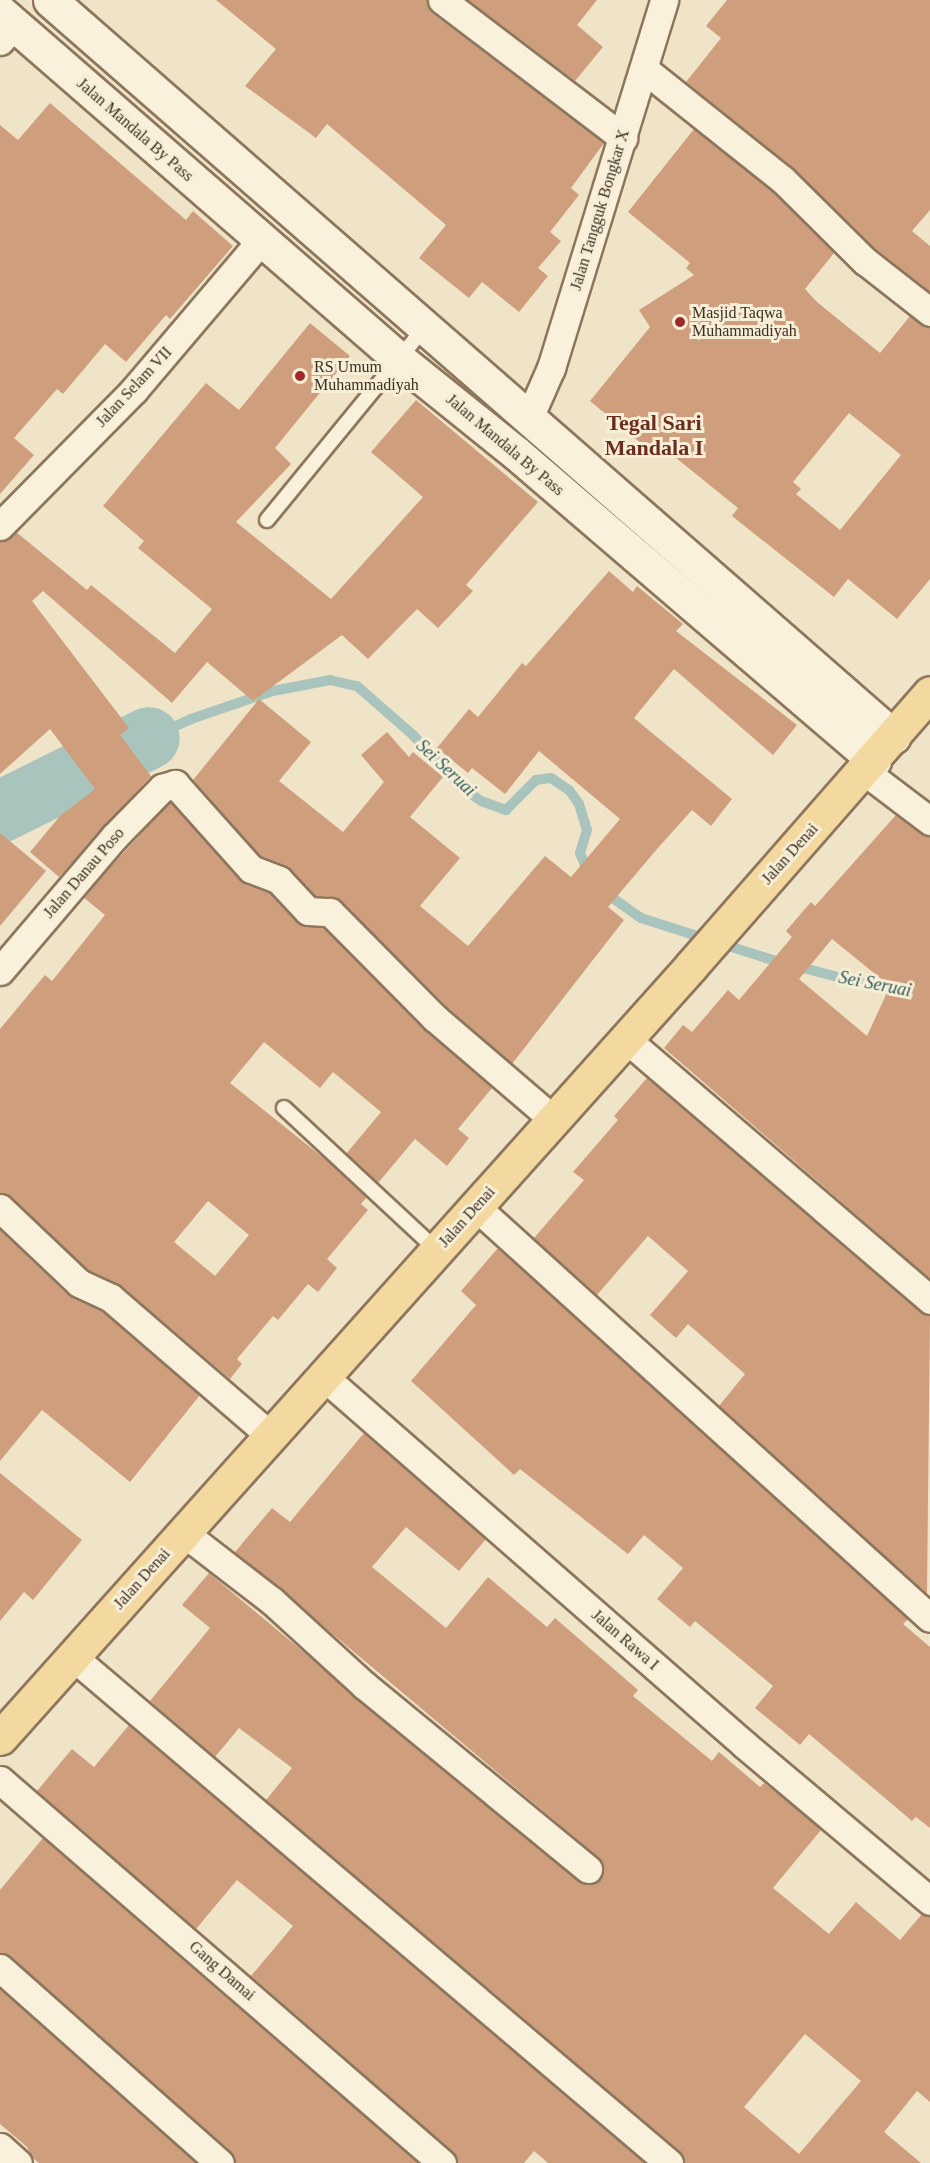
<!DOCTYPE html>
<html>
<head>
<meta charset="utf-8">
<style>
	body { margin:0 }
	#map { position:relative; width:930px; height:2163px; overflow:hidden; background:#f0e4c8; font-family:"Times New Roman",serif }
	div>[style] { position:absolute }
	.stream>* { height:10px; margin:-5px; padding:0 5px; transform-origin:5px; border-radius:5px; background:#a9c4bc }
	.river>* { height:62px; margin:-31px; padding:0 31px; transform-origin:31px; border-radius:31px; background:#a9c4bc }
	.building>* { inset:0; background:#cf9f7d }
	.roads { filter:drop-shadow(2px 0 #8d765c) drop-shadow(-2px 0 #8d765c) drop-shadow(0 2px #8d765c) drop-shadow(0 -2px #8d765c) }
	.lane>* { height:14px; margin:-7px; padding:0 7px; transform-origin:7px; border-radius:7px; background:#faf1dc }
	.street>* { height:27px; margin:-13.5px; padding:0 13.5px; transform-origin:13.5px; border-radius:13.5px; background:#faf1dc }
	.secondary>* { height:33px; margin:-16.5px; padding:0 16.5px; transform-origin:16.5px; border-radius:16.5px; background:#faf1dc }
	.primary>* { height:33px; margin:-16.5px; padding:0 16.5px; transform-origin:16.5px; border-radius:16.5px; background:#f3d9a0 }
	.dots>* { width:16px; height:16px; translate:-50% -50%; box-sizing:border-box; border:3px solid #f7eed8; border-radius:50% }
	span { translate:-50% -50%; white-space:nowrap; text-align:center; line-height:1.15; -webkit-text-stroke:6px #f7eed8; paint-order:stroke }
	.street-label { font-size:16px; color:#3d2e20 }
	.poi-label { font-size:16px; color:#3d2e20 }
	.left { translate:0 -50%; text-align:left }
	.water-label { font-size:18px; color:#2f5d5a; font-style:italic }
	.district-label { font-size:22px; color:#6b2e1e; font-weight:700 }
</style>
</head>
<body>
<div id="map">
	<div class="stream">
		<i style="left:149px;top:738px;width:46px;rotate:-24.3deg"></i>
		<i style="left:191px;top:719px;width:87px;rotate:-18.9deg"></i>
		<i style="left:273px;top:691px;width:58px;rotate:-10.9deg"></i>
		<i style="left:330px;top:680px;width:28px;rotate:13deg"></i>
		<i style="left:357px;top:686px;width:74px;rotate:41.2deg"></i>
		<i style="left:413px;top:735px;width:71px;rotate:47.3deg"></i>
		<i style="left:461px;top:787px;width:24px;rotate:35deg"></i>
		<i style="left:481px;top:801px;width:27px;rotate:20deg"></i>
		<i style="left:506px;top:810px;width:42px;rotate:-45deg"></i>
		<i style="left:536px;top:780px;width:15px;rotate:-8deg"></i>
		<i style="left:551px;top:778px;width:22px;rotate:34deg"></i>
		<i style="left:569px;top:790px;width:17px;rotate:54deg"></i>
		<i style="left:579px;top:804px;width:27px;rotate:73deg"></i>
		<i style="left:587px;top:830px;width:24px;rotate:107deg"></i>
		<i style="left:580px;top:853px;width:25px;rotate:67deg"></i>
		<i style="left:604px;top:892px;width:45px;rotate:35.1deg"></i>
		<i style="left:641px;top:918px;width:131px;rotate:17.7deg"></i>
		<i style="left:766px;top:958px;width:93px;rotate:14.9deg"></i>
		<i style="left:856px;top:982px;width:75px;rotate:10deg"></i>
	</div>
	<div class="river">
		<i style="left:0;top:812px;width:166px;rotate:-26.4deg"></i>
	</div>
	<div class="building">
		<i style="clip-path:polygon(216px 0,427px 0,432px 13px,604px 143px,571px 188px,579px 195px,550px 232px,561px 241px,538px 268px,548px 276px,519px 312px,482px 282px,469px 298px,419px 258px,446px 225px,327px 124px,316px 138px,245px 86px,276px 49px)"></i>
		<i style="clip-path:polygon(468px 0,597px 0,577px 25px,603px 47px,575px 81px)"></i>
		<i style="clip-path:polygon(727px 0,930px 0,930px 210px,912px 231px,930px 246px,930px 292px,875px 249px,792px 167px,686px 82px,721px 38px,706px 26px)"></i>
		<i style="clip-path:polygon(50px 103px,186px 220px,193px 211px,233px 246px,170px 319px,166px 315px,126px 362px,105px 344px,63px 394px,57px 389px,14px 438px,34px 455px,0 494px,0 125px,18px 140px)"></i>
		<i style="clip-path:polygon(evenodd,694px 129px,772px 191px,834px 253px,805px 289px,817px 302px,880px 353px,910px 316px,930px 327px,930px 579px,897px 619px,848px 579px,834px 597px,732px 516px,738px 508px,655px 441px,648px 449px,590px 401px,650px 327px,639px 310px,694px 275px,686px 268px,690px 263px,628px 212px,694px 129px,849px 413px,901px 455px,840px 530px,796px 494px,801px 489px,793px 482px,849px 413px)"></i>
		<i style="clip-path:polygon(310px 323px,350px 356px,275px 448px,291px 464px,236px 522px,331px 599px,423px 497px,371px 452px,416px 400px,538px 502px,466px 585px,473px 591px,438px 628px,417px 609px,368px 659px,342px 635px,253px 701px,207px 662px,172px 703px,43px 591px,32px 601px,129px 728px,120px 735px,151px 776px,59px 877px,30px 852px,60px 816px,95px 789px,50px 729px,0 774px,0 541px,16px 532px,87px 590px,91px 585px,175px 653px,212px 609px,138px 548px,144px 541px,103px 506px,206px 383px,239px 410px)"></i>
		<i style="clip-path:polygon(609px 571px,633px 592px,637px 586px,683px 624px,676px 631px,797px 725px,773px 755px,674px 669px,634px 718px,732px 799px,711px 826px,692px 810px,657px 849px,608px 907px,624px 920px,512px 1064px,446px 1006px,341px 901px,315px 896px,290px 869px,260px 856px,193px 780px,259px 699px,311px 742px,279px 781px,343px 832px,384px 782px,361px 755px,387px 732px,409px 757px,413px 752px,443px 777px,410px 817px,460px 858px,420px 906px,468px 946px,545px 856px,571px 877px,620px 819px,539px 751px,505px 794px,472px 768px,468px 773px,437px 748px,469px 709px,478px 717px,522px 663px,526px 666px)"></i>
		<i style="clip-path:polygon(evenodd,170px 802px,239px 879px,270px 893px,297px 922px,323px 927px,424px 1029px,492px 1088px,458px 1129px,469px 1138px,447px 1166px,415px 1139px,378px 1183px,346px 1154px,381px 1112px,333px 1072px,320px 1088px,264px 1042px,230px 1083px,335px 1167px,367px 1197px,361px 1204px,368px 1210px,327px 1259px,337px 1268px,318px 1292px,308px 1284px,278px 1320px,273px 1316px,237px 1359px,242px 1364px,230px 1379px,121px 1286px,88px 1270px,11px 1197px,0 1193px,0 1029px,45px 975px,52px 981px,105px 915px,83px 897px,170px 802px,208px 1201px,249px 1235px,215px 1276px,174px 1242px,208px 1201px)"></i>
		<i style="clip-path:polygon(evenodd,896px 815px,930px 836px,930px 1279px,664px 1048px,683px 1025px,692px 1032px,728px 990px,739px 1000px,792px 937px,786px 931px,811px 902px,815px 906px,896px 815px,832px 939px,890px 986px,867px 1036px,799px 979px,832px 939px)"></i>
		<i style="clip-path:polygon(0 833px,46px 871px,0 926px)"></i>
		<i style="clip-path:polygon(647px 1078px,920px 1312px,930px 1315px,927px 1594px,719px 1406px,745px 1374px,688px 1324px,676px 1338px,650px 1315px,688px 1271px,648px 1236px,597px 1295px,534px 1238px,584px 1180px,573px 1172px,618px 1120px,614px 1116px)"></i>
		<i style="clip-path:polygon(0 1230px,68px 1295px,102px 1311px,200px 1395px,130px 1482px,42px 1410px,0 1461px)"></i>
		<i style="clip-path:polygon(498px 1248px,908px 1619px,903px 1624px,930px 1647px,930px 1828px,916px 1817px,912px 1821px,809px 1734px,800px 1745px,755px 1708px,773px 1686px,695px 1621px,690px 1627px,657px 1599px,683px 1568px,644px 1535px,628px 1554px,520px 1469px,514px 1475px,411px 1381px,476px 1305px,461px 1291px)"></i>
		<i style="clip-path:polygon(evenodd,364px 1433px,486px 1539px,459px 1571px,406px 1527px,372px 1567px,446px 1628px,488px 1577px,547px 1627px,555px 1618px,638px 1690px,633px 1696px,712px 1761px,719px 1752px,760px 1787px,764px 1783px,791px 1804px,821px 1830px,773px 1888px,829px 1934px,856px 1902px,900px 1940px,922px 1914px,930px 1916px,930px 2102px,917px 2091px,884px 2132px,921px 2163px,684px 2163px,679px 2151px,266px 1800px,292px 1768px,239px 1728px,215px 1757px,150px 1701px,210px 1628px,182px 1605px,209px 1573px,578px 1881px,593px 1884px,600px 1878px,603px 1864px,598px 1857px,235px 1552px,272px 1508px,290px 1522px,364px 1433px,805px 2034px,861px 2081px,799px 2154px,744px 2107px,805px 2034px)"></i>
		<i style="clip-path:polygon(0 1473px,82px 1540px,33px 1600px,24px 1592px,0 1621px)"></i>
		<i style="clip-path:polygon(129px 1725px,645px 2163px,548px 2163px,534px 2151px,524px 2163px,457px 2163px,452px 2151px,251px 1976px,293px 1926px,237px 1880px,196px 1929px,37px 1791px,72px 1749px,94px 1767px)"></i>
		<i style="clip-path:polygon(43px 1838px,176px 1954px,418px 2163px,235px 2163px,230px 2151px,10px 1956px,0 1953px,0 1890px)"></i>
		<i style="clip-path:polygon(0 1989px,196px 2163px,39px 2163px,33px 2158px,27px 2147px,0 2124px)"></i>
	</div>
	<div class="roads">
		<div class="lane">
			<i style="left:267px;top:520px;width:249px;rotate:-50.7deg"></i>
			<i style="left:284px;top:1108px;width:209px;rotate:42.9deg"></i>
		</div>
		<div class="street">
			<i style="left:442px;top:0;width:228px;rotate:37.3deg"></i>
			<i style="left:0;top:41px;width:21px;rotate:-49deg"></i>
			<i style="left:644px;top:69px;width:176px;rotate:38.6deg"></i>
			<i style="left:782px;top:179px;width:117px;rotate:44.7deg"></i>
			<i style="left:865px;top:261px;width:83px;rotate:38.1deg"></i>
			<i style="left:529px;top:418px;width:55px;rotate:-66.3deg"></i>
			<i style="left:551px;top:368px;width:385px;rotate:-72.9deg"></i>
			<i style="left:0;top:526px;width:191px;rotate:-45.4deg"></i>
			<i style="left:134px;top:390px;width:197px;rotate:-49.7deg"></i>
			<i style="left:864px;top:771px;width:83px;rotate:37.1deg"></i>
			<i style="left:0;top:971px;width:176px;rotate:-49.6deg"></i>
			<i style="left:114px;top:837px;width:69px;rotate:-45.6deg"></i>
			<i style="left:162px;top:788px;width:14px;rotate:-17deg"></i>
			<i style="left:175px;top:784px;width:114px;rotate:48.2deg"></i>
			<i style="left:251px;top:869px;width:30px;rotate:21deg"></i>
			<i style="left:279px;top:880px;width:42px;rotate:46.9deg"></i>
			<i style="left:308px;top:911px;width:22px;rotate:3deg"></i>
			<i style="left:330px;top:912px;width:149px;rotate:45.3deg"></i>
			<i style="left:435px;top:1018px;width:157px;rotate:40.6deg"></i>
			<i style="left:626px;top:1039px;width:401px;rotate:40.6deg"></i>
			<i style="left:476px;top:1207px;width:612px;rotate:42.15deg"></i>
			<i style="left:0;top:1208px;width:109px;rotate:43.5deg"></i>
			<i style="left:79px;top:1283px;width:35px;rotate:25deg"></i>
			<i style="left:111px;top:1298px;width:211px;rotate:40.8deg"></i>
			<i style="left:324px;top:1377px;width:559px;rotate:41.16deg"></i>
			<i style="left:745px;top:1745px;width:242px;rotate:40.1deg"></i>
			<i style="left:184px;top:1533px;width:111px;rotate:37.7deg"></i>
			<i style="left:272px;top:1601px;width:125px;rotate:42.4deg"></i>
			<i style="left:364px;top:1685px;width:290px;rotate:39.4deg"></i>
			<i style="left:73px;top:1657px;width:782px;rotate:40.33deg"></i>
			<i style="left:0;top:1780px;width:585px;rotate:40.91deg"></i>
			<i style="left:0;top:1968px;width:294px;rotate:41.6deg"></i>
			<i style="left:0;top:2147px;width:24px;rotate:42deg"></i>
		</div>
		<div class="secondary">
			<i style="left:50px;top:0;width:1120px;rotate:41.13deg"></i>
			<i style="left:0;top:12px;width:529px;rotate:41.01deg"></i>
			<i style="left:399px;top:359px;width:150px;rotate:38.8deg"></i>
			<i style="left:516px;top:453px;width:472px;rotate:40.6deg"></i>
		</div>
		<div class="primary">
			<i style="left:0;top:1738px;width:1037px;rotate:-48.16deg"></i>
			<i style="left:692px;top:965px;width:361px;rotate:-48.8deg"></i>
		</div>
	</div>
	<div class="dots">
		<i style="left:680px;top:322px;background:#9e2a2b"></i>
		<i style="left:300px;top:376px;background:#9e2a2b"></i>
	</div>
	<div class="street-label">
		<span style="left:135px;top:130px;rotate:41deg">Jalan Mandala By Pass</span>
		<span style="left:600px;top:210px;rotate:-73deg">Jalan Tangguk Bongkar X</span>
		<span style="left:134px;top:387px;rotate:-47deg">Jalan Selam VII</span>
		<span style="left:505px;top:445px;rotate:40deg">Jalan Mandala By Pass</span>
		<span style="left:790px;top:854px;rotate:-48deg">Jalan Denai</span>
		<span style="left:84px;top:873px;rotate:-49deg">Jalan Danau Poso</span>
		<span style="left:467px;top:1217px;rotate:-48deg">Jalan Denai</span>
		<span style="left:142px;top:1579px;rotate:-48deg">Jalan Denai</span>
		<span style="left:625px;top:1640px;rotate:41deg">Jalan Rawa I</span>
		<span style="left:222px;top:1971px;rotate:41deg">Gang Damai</span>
	</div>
	<div class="poi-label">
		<span class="left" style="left:692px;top:322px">Masjid Taqwa<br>Muhammadiyah</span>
		<span class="left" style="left:314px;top:376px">RS Umum<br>Muhammadiyah</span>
	</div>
	<div class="water-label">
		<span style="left:446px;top:768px;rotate:43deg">Sei Seruai</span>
		<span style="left:875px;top:984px;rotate:11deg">Sei Seruai</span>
	</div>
	<div class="district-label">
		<span style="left:654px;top:435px">Tegal Sari<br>Mandala I</span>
	</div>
</div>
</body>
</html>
